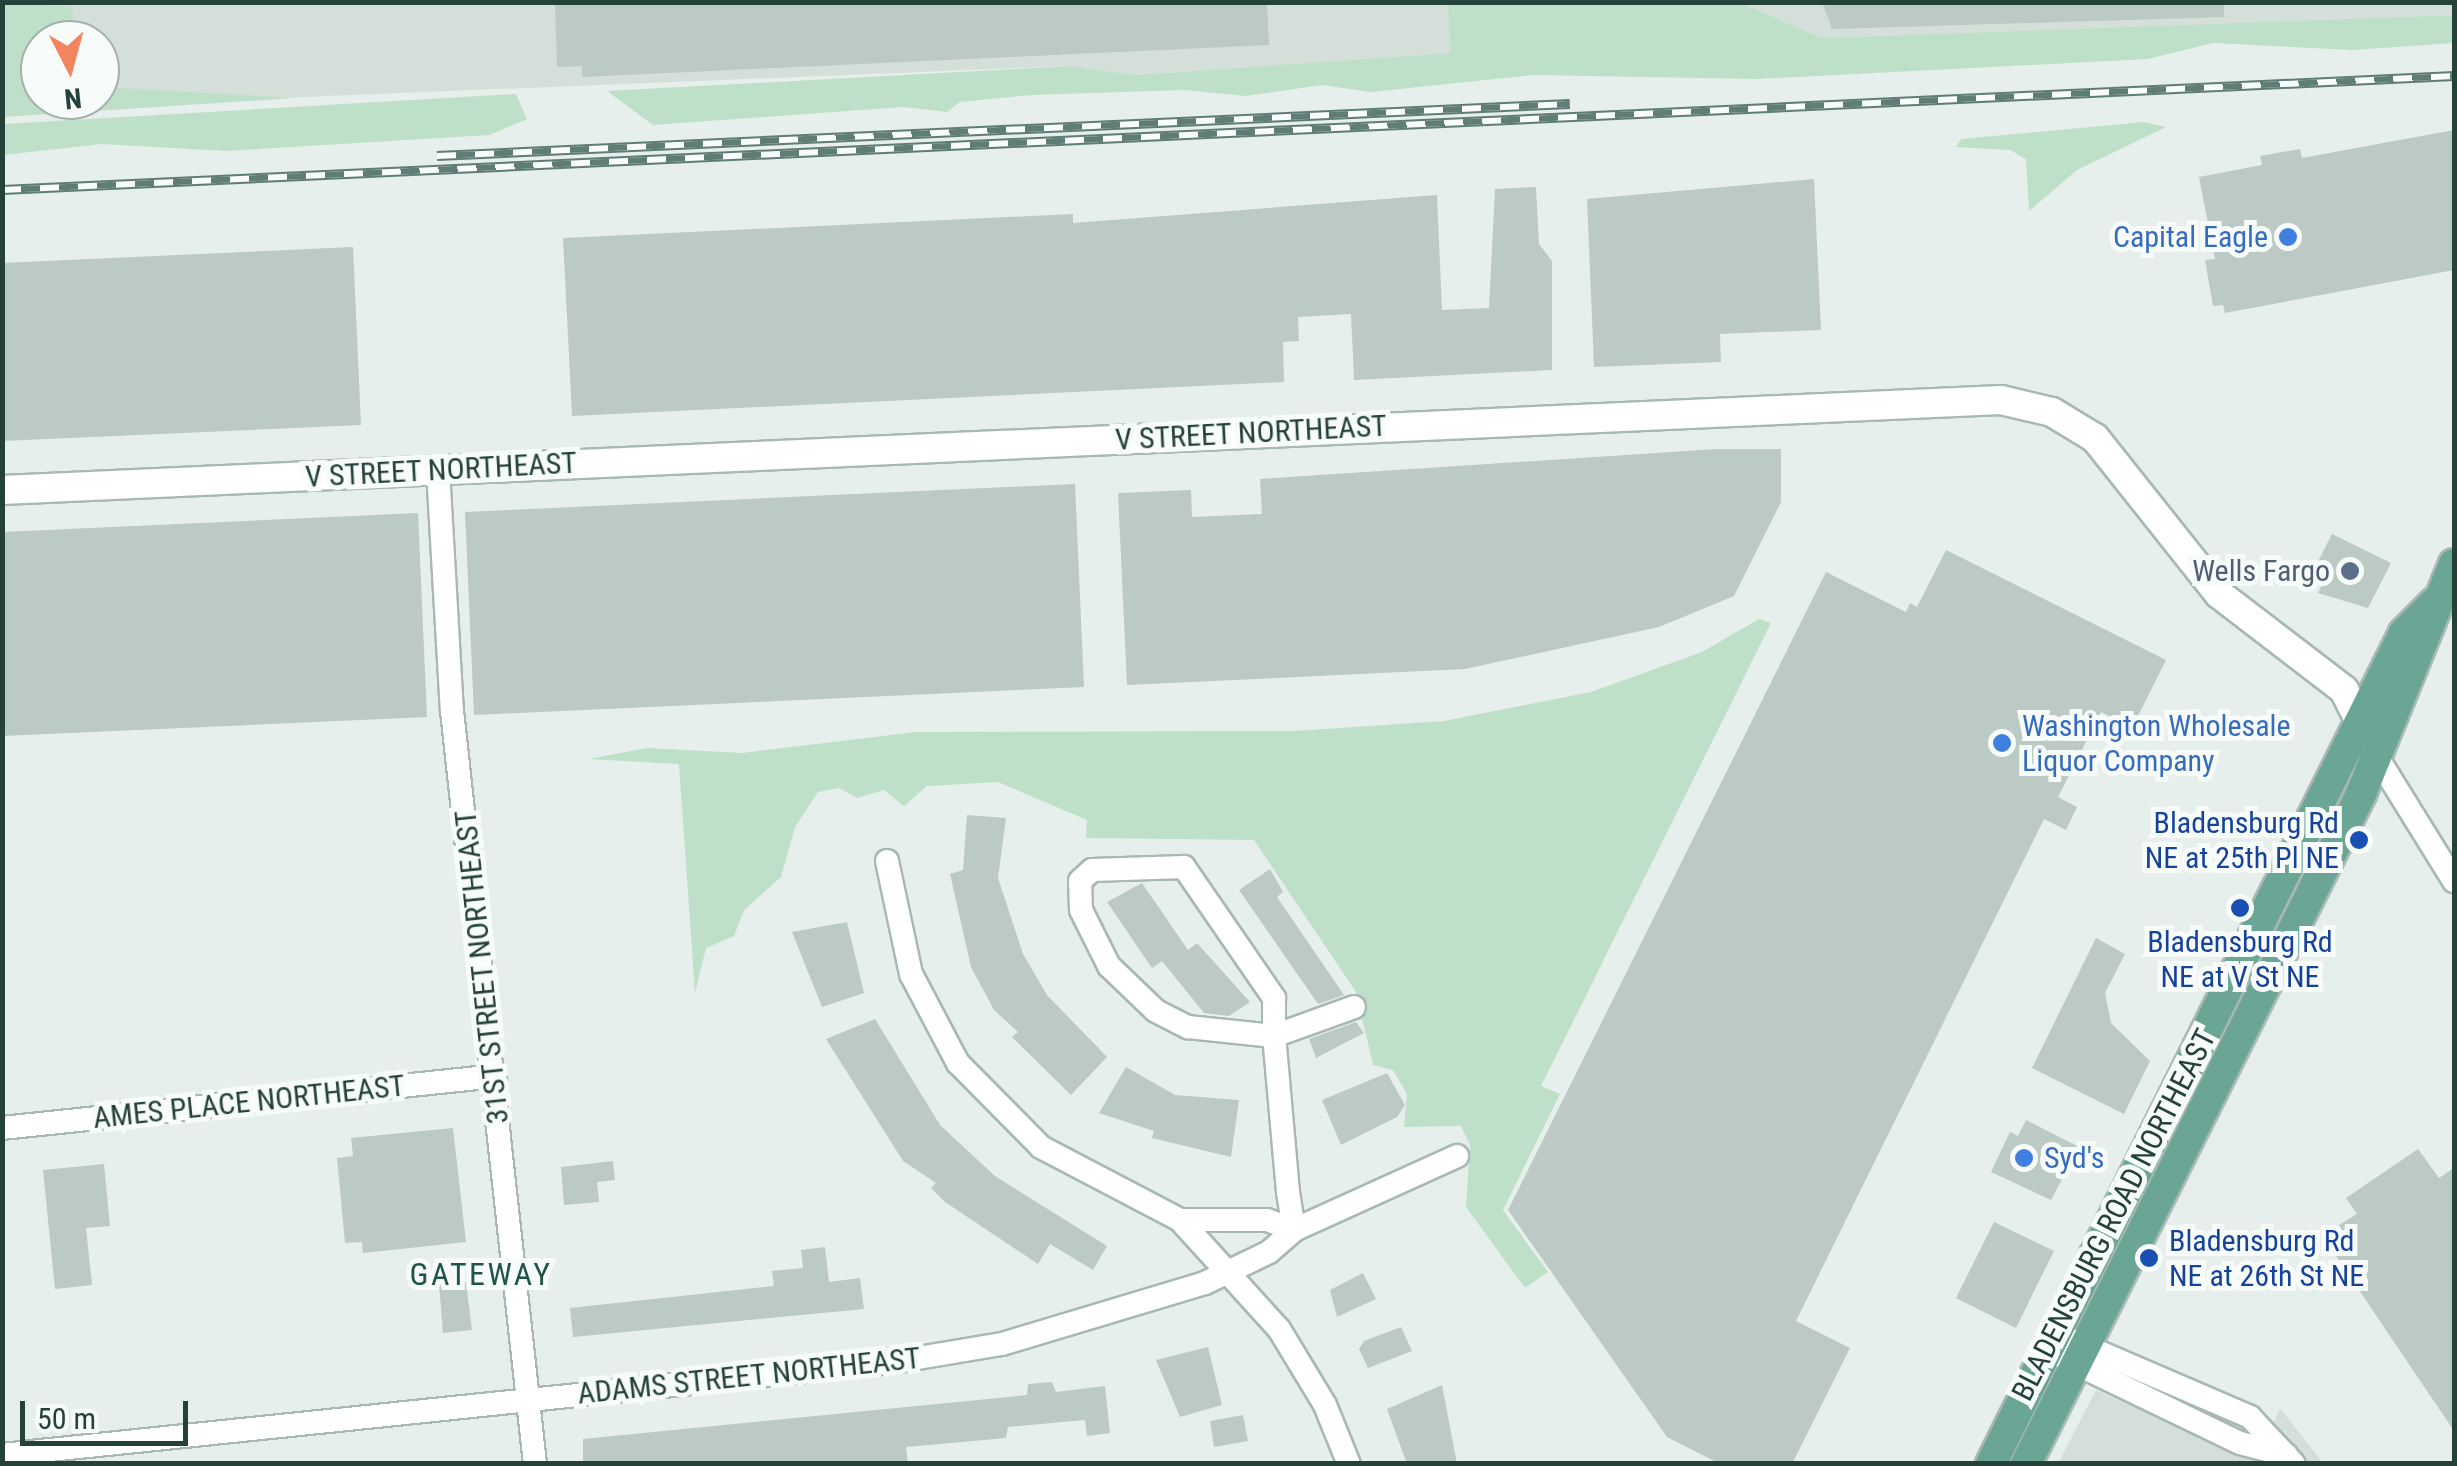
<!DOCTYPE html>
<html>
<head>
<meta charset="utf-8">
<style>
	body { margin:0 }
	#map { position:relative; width:2457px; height:1466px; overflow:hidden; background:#e6efeb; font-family:"Roboto Condensed",sans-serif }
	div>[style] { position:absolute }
	.built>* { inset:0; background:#d4dfda }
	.green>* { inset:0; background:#bfe0c8 }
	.building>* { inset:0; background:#bbcac4 }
	.roads { filter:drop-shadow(2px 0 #a8b8b2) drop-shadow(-2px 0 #a8b8b2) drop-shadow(0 2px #a8b8b2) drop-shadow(0 -2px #a8b8b2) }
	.minor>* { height:22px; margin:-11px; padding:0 11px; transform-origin:11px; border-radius:11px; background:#fff }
	.tertiary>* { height:28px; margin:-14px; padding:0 14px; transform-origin:14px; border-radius:14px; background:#fff }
	.primary>* { height:30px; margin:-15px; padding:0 15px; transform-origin:15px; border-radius:15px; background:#6aa596 }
	.rail>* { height:10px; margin-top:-5px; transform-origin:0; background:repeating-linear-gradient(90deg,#f7fbf9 0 19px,#5f7d75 0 38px); box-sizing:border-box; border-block:2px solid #5f7d75 }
	.dots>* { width:28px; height:28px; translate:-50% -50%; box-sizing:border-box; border:5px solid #f7fbf9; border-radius:50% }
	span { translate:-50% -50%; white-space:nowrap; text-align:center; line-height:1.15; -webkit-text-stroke:10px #f7fbf9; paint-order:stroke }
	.shop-label { font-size:30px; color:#366cbe }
	.right { translate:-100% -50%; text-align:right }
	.left { translate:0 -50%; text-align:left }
	.street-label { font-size:30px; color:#24423a }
	.service-label { font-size:30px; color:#4e5e75 }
	.transit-label { font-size:30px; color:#164399 }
	.neighbourhood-label { font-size:32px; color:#1f5548; letter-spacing:2.5px }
	.frame { position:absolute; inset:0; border:5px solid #24423a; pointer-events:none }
	.north { position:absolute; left:20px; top:20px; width:100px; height:100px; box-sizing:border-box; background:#f7fbf9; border:2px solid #a3b1ad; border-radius:50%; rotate:174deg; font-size:28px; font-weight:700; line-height:40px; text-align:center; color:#24423a }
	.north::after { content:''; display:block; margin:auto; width:35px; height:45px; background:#f4845f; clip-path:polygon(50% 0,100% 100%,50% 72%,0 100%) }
	.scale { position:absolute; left:20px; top:1401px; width:168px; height:45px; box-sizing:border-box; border:5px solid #24423a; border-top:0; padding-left:12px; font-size:30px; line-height:35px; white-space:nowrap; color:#24423a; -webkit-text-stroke:8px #f7fbf9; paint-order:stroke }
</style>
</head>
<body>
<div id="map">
	<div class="built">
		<i style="clip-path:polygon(evenodd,3px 2px,1448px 2px,1455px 45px,1452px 53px,1135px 75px,1069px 66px,3px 109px,3px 2px,40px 40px,100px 40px,100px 100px,40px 100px,40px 40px)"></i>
		<i style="clip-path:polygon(2454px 2px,2454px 15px,1822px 38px,1741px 3px)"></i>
		<i style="clip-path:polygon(2096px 1390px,2257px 1462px,2280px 1408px,2323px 1463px,2058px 1464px)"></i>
	</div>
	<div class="green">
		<i style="clip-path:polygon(3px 2px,72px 7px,74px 40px,40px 40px,40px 100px,100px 100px,100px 87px,295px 98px,3px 117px)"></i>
		<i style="clip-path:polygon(1448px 3px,1741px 3px,1822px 38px,2454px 15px,2454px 43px,2352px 50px,2213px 43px,2148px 59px,1756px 79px,1533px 75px,1371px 92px,1322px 85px,1246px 96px,1185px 90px,1032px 95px,960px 102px,947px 112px,903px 107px,653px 125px,607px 91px,1070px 66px,1135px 75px,1451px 53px)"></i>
		<i style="clip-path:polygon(516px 94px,527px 119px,489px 135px,226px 151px,102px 144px,3px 155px,3px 124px)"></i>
		<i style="clip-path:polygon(2144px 122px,2166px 127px,2077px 170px,2029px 211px,2026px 159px,2010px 150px,1956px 147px,1961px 139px)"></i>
		<i style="clip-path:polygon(1759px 619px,1771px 623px,1541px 1086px,1560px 1094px,1503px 1210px,1548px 1272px,1525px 1288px,1466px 1207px,1470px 1145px,1461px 1126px,1404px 1127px,1407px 1094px,1393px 1070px,1373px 1065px,1356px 992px,1254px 840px,1086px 838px,1087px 820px,998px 782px,927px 786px,904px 806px,884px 790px,857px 798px,839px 788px,818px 792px,795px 827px,781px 877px,744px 910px,734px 936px,706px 948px,695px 993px,679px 764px,589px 759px,647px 748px,742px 753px,916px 732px,1295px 731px,1444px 721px,1591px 692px,1702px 652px)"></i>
	</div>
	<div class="building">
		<i style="clip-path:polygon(555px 2px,1267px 2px,1269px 45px,582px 77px,582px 66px,557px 67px)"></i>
		<i style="clip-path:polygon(1822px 2px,2224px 2px,2224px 17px,1832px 29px)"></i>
		<i style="clip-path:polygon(2454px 130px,2454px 270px,2225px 313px,2223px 305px,2213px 306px,2205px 260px,2215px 259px,2199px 177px,2262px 165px,2260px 156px,2300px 149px,2302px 158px)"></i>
		<i style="clip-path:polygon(1814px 179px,1821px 330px,1720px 334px,1721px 362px,1594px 367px,1587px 199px)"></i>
		<i style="clip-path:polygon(1536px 187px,1539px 244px,1552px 261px,1552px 370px,1354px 380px,1351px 314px,1298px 317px,1299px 341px,1283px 342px,1284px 382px,572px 416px,563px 238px,1073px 214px,1073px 223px,1437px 195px,1442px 310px,1489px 308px,1495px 189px)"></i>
		<i style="clip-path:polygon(353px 247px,361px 425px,2px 441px,2px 263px)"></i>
		<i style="clip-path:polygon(1716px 449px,1781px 449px,1781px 502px,1734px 596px,1659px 627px,1465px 669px,1127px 685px,1118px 493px,1191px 490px,1192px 517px,1262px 514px,1260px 479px)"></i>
		<i style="clip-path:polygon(1075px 484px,1084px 687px,474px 715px,465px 512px)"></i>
		<i style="clip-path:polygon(418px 513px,427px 717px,2px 736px,2px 532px)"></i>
		<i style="clip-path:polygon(2332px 534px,2391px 563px,2368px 608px,2318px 593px,2322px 585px,2309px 579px)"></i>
		<i style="clip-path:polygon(1946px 550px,2166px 660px,2132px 728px,2101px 712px,2058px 797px,2077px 807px,2066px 830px,2044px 819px,1796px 1321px,1850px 1348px,1792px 1464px,1720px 1464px,1667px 1437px,1508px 1210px,1826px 572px,1906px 612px,1910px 603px,1917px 607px)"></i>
		<i style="clip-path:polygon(967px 815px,1006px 818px,998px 878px,1023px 954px,1047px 995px,1107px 1057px,1071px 1095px,1012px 1037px,1018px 1032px,994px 1010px,971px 967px,950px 874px,963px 870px)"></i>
		<i style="clip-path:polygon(1270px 869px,1283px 892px,1277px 897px,1344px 995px,1318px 1004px,1239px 890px)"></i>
		<i style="clip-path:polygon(1142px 883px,1188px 950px,1197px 943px,1250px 1002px,1229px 1016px,1204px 1013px,1162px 961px,1152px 968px,1107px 902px)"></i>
		<i style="clip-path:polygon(847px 922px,864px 993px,822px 1007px,792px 932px)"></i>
		<i style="clip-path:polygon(2096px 938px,2125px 954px,2105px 993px,2111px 1023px,2150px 1061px,2124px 1114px,2032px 1068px)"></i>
		<i style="clip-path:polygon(875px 1019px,940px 1125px,995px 1176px,1107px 1246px,1093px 1270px,1050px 1244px,1038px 1264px,945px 1202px,931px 1188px,936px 1183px,903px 1161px,826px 1039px)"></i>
		<i style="clip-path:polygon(1356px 1022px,1364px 1033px,1316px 1058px,1309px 1039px)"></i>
		<i style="clip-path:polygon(1126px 1067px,1175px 1095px,1239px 1100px,1231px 1157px,1152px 1138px,1154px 1131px,1099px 1113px)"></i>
		<i style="clip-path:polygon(1387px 1073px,1405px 1105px,1397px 1117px,1341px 1145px,1322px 1100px)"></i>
		<i style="clip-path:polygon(2026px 1120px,2079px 1147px,2051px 1200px,1991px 1172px,2010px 1132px,2018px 1136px)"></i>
		<i style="clip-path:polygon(453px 1128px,466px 1242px,363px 1253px,362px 1242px,345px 1243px,337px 1158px,353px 1156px,351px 1138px)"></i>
		<i style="clip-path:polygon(2418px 1149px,2439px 1178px,2454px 1168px,2454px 1431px,2330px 1247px,2346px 1236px,2339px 1225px,2357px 1214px,2346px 1198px)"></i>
		<i style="clip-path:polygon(613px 1161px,615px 1180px,597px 1182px,599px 1202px,564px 1205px,561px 1167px)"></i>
		<i style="clip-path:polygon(104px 1164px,110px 1226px,86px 1228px,92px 1285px,55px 1289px,43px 1170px)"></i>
		<i style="clip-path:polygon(1994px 1222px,2054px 1251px,2016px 1328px,1956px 1298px)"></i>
		<i style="clip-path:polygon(825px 1247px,829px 1282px,860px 1278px,864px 1309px,573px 1337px,570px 1308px,774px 1286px,772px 1271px,803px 1268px,801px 1250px)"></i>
		<i style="clip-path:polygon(1363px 1273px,1376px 1299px,1337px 1317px,1330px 1290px)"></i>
		<i style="clip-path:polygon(466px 1282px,472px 1330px,443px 1333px,439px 1284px)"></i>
		<i style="clip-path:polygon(1401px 1327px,1412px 1351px,1368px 1368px,1359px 1349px,1364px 1341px)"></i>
		<i style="clip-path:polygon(1208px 1347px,1222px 1405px,1180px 1417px,1156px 1360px)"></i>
		<i style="clip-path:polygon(1052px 1382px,1056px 1392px,1105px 1386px,1110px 1433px,1087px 1436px,1085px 1420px,1008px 1427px,1006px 1438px,906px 1447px,908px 1464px,583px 1464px,583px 1439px,1027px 1395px,1028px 1384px)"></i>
		<i style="clip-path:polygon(1442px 1385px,1457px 1464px,1407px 1464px,1387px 1409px)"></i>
		<i style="clip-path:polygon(1243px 1415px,1248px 1441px,1214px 1447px,1210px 1421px)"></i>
	</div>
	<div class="roads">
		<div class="minor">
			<i style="left:438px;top:470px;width:241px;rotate:86.7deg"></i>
			<i style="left:452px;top:711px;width:758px;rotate:83.71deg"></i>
			<i style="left:2377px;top:757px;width:146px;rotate:58.2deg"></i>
			<i style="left:887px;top:861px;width:116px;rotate:78deg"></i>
			<i style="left:911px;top:974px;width:101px;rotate:62.2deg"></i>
			<i style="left:958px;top:1063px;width:118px;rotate:45.3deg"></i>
			<i style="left:1041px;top:1147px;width:157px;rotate:27.7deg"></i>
			<i style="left:1180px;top:1220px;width:147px;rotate:47.8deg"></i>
			<i style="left:1279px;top:1329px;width:89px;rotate:58.8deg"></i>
			<i style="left:1325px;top:1405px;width:64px;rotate:67.9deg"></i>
			<i style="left:2px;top:1128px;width:496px;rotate:-6deg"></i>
			<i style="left:1180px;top:1220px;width:87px"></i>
			<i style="left:1267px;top:1220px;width:29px;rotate:20deg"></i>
			<i style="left:1294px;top:1230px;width:38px;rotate:-99deg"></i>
			<i style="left:1288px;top:1192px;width:157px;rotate:-95.1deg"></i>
			<i style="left:1274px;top:1036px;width:38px;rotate:-90deg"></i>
			<i style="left:1274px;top:998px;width:159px;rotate:-124.5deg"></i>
			<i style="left:1184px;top:867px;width:92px;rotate:178.1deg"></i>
			<i style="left:1092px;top:870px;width:16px;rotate:137deg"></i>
			<i style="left:1080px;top:881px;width:29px;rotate:88deg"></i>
			<i style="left:1081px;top:910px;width:63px;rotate:63.4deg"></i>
			<i style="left:1109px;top:966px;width:65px;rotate:43.8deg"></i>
			<i style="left:1156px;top:1011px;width:36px;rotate:27deg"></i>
			<i style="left:1188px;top:1027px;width:86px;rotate:6deg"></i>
			<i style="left:1274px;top:1036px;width:85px;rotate:-19.9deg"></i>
			<i style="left:2055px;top:1333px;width:212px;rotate:23.3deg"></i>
			<i style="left:2250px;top:1417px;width:64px;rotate:46.9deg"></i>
			<i style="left:2064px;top:1358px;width:195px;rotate:25.8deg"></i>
			<i style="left:2240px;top:1443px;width:48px;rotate:14.6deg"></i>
			<i style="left:2px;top:1455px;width:897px;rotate:-5.95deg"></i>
			<i style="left:894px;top:1362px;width:109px;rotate:-9.5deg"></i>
			<i style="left:1002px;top:1344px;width:212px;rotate:-16.7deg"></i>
			<i style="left:1205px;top:1283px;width:71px;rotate:-25.8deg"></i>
			<i style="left:1269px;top:1252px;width:33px;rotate:-41deg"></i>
			<i style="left:1294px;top:1230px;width:179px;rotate:-24.4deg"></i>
		</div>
		<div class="tertiary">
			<i style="left:2px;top:490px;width:2001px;rotate:-2.58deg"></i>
			<i style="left:2001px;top:400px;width:52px;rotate:13.2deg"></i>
			<i style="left:2052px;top:412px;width:50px;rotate:31.2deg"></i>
			<i style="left:2095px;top:438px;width:199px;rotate:51.5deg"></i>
			<i style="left:2219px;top:594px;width:158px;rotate:37.5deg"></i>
			<i style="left:2344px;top:690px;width:51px;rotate:63.4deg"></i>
		</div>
		<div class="primary">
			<i style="left:1991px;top:1464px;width:928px;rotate:-63.57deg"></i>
			<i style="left:2404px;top:633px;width:44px;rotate:-45deg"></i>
			<i style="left:2026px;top:1464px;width:749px;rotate:-63.43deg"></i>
			<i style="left:2361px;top:794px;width:248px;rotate:-68deg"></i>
		</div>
	</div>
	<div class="rail">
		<i style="left:437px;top:156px;width:1134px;rotate:-2.63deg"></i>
		<i style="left:2px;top:190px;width:2455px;rotate:-2.66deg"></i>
	</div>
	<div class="dots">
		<i style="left:2288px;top:237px;background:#3f7fe0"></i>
		<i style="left:2350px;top:571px;background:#5c6f8a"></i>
		<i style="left:2002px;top:743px;background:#3f7fe0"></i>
		<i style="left:2359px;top:840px;background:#1a4fb4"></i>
		<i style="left:2240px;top:908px;background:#1a4fb4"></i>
		<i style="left:2024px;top:1158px;background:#3f7fe0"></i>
		<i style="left:2149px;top:1258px;background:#1a4fb4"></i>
	</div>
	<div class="shop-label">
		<span class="right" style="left:2268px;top:237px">Capital Eagle</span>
		<span class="left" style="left:2022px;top:743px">Washington Wholesale<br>Liquor Company</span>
		<span class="left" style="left:2044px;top:1158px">Syd's</span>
	</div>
	<div class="street-label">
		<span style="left:1251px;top:433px;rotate:-3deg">V STREET NORTHEAST</span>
		<span style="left:441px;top:470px;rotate:-3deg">V STREET NORTHEAST</span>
		<span style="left:482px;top:967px;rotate:-96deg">31ST STREET NORTHEAST</span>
		<span style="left:249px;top:1102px;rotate:-6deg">AMES PLACE NORTHEAST</span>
		<span style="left:2114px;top:1215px;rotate:-63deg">BLADENSBURG ROAD NORTHEAST</span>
		<span style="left:749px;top:1376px;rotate:-6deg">ADAMS STREET NORTHEAST</span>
	</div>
	<div class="service-label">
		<span class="right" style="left:2330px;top:571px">Wells Fargo</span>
	</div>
	<div class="transit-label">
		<span class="right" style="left:2339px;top:840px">Bladensburg Rd<br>NE at 25th Pl NE</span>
		<span style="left:2240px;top:959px">Bladensburg Rd<br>NE at V St NE</span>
		<span class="left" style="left:2169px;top:1258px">Bladensburg Rd<br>NE at 26th St NE</span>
	</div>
	<div class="neighbourhood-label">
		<span style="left:481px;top:1274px">GATEWAY</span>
	</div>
	<div class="frame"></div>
	<div class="north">N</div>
	<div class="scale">50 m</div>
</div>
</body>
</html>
